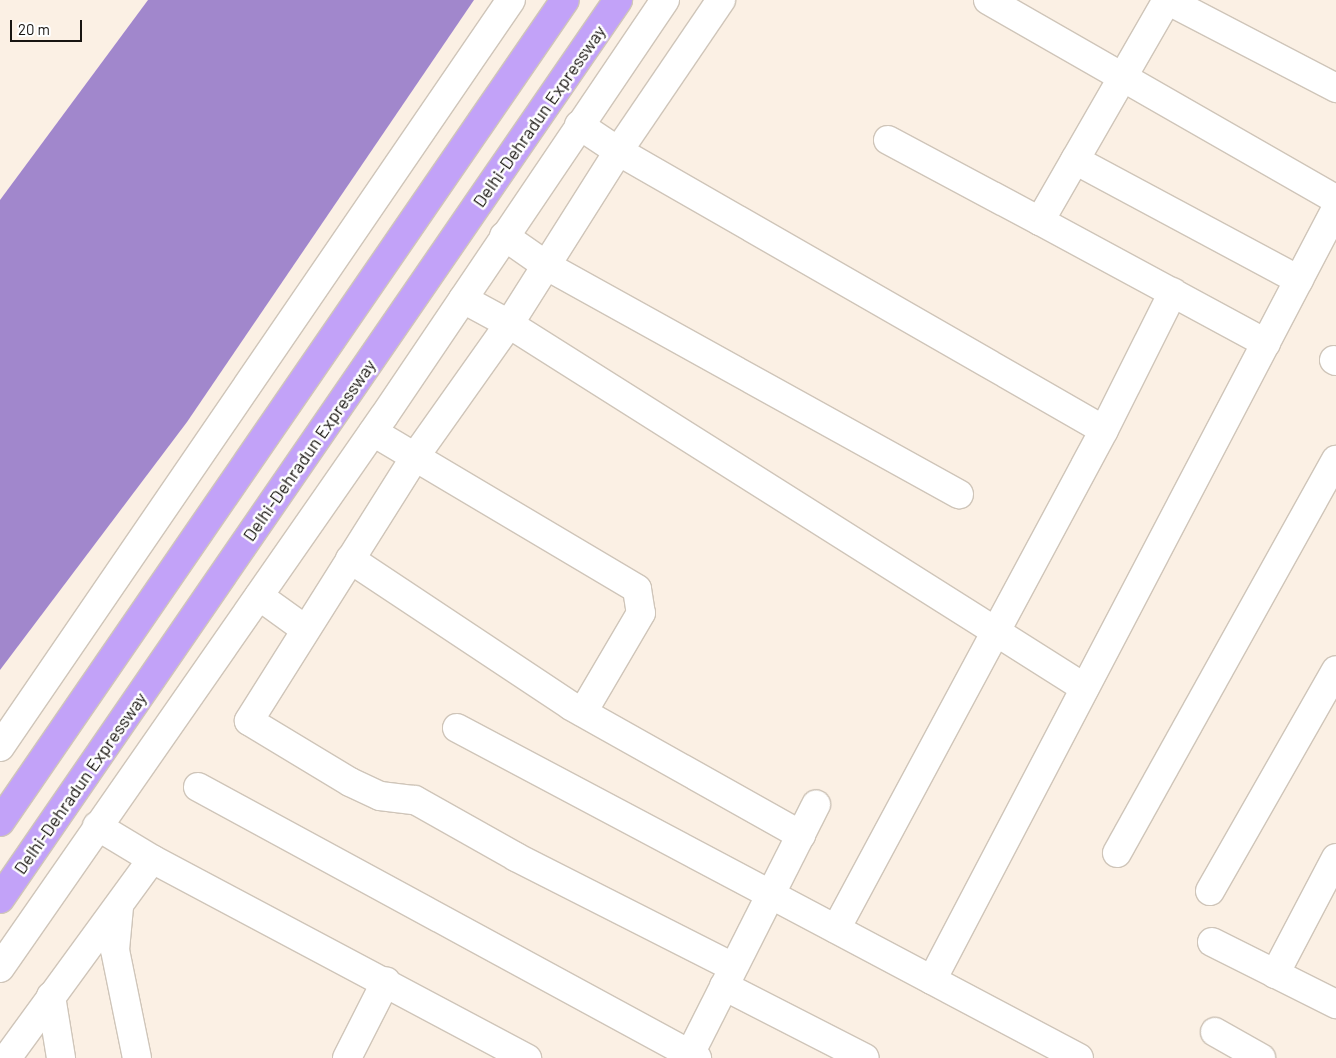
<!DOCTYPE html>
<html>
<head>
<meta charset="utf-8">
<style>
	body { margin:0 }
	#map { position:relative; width:1336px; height:1058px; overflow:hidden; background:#fbf0e4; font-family:Barlow,sans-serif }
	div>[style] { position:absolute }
	.water>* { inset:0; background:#a187cc }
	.roads { filter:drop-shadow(1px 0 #cfc5b9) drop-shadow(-1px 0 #cfc5b9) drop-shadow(0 1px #cfc5b9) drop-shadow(0 -1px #cfc5b9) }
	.street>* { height:28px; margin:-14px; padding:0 14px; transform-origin:14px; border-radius:14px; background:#fff }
	.secondary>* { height:28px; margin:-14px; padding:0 14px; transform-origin:14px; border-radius:14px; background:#fff }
	.highway>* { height:28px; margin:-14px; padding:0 14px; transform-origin:14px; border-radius:14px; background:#c2a2f8 }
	span { translate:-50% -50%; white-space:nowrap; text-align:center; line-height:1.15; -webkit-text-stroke:5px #fff; paint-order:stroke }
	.street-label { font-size:18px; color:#181511 }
	.scale { position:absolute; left:10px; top:20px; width:72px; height:22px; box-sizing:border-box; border:2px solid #181511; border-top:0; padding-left:6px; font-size:15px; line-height:18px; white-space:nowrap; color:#181511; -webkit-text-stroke:4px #fff; paint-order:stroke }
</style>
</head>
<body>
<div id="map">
	<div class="water">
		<i style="clip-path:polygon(148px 0,474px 0,187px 422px,0 670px,0 200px)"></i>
	</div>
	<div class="roads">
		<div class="street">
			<i style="left:721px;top:0;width:174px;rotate:124.2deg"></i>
			<i style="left:623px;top:144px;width:213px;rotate:122.3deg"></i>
			<i style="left:509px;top:324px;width:163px;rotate:125.3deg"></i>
			<i style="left:415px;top:457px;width:312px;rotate:122.2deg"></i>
			<i style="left:249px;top:721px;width:118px;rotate:31.1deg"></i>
			<i style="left:350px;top:782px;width:33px;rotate:25deg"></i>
			<i style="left:380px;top:796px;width:35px;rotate:7deg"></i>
			<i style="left:415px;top:800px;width:116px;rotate:29.4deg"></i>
			<i style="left:516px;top:857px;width:243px;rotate:26.9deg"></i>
			<i style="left:988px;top:0;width:401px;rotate:29.8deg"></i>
			<i style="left:1167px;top:0;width:255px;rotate:119.9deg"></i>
			<i style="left:1040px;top:221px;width:257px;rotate:28.4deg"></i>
			<i style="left:1167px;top:0;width:191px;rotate:27.5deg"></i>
			<i style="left:579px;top:125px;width:47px;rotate:33.7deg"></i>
			<i style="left:618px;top:151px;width:560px;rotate:29.86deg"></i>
			<i style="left:888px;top:140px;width:172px;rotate:28.1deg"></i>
			<i style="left:1075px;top:160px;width:254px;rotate:28.2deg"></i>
			<i style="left:504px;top:236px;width:52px;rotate:34.9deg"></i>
			<i style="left:547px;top:266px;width:471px;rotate:29deg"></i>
			<i style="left:463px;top:299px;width:52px;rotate:28.5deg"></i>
			<i style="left:509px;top:324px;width:681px;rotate:32.29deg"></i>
			<i style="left:1334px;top:360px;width:2px;rotate:27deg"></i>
			<i style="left:373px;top:432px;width:307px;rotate:30.7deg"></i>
			<i style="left:637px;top:589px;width:24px;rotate:81deg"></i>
			<i style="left:641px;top:613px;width:115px;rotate:120.4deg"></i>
			<i style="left:350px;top:559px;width:265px;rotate:33.6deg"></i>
			<i style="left:571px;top:706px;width:264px;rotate:29.3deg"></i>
			<i style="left:259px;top:596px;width:57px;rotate:35.7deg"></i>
			<i style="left:457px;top:728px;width:704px;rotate:27.95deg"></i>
			<i style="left:198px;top:787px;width:568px;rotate:28.51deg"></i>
			<i style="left:97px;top:826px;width:64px;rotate:31deg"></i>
			<i style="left:152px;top:859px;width:425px;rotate:28deg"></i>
			<i style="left:1117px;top:853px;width:450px;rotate:-60.9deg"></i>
			<i style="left:1210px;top:891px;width:254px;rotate:-60.3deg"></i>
			<i style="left:119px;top:907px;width:43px;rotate:95.3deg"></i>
			<i style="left:115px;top:950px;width:110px;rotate:78.5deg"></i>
			<i style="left:836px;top:929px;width:566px;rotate:-61.76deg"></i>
			<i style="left:1104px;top:430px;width:154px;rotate:-63.4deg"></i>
			<i style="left:1212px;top:942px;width:139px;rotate:26.6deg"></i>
			<i style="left:1275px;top:974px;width:131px;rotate:-62.3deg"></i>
			<i style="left:932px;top:980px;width:870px;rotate:-62.35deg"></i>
			<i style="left:724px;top:986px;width:158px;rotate:27.1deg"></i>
			<i style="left:51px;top:996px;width:63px;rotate:80.8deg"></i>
			<i style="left:1215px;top:1032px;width:53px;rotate:29.5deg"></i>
			<i style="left:7px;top:1058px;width:246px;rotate:-53.9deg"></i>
			<i style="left:347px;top:1058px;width:86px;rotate:-63.1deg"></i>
			<i style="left:688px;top:1058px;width:284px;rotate:-63.2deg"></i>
		</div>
		<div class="secondary">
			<i style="left:0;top:747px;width:905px;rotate:-55.63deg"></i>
			<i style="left:0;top:968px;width:672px;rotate:-55.18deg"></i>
			<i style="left:384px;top:416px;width:502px;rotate:-55.96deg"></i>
		</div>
		<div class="highway">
			<i style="left:0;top:822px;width:997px;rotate:-55.5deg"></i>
			<i style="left:0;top:899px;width:1091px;rotate:-55.49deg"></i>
		</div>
	</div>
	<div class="street-label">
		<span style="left:539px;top:116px;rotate:-55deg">Delhi-Dehradun Expressway</span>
		<span style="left:309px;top:450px;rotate:-55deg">Delhi-Dehradun Expressway</span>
		<span style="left:80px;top:783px;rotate:-55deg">Delhi-Dehradun Expressway</span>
	</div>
	<div class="scale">20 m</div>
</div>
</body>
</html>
